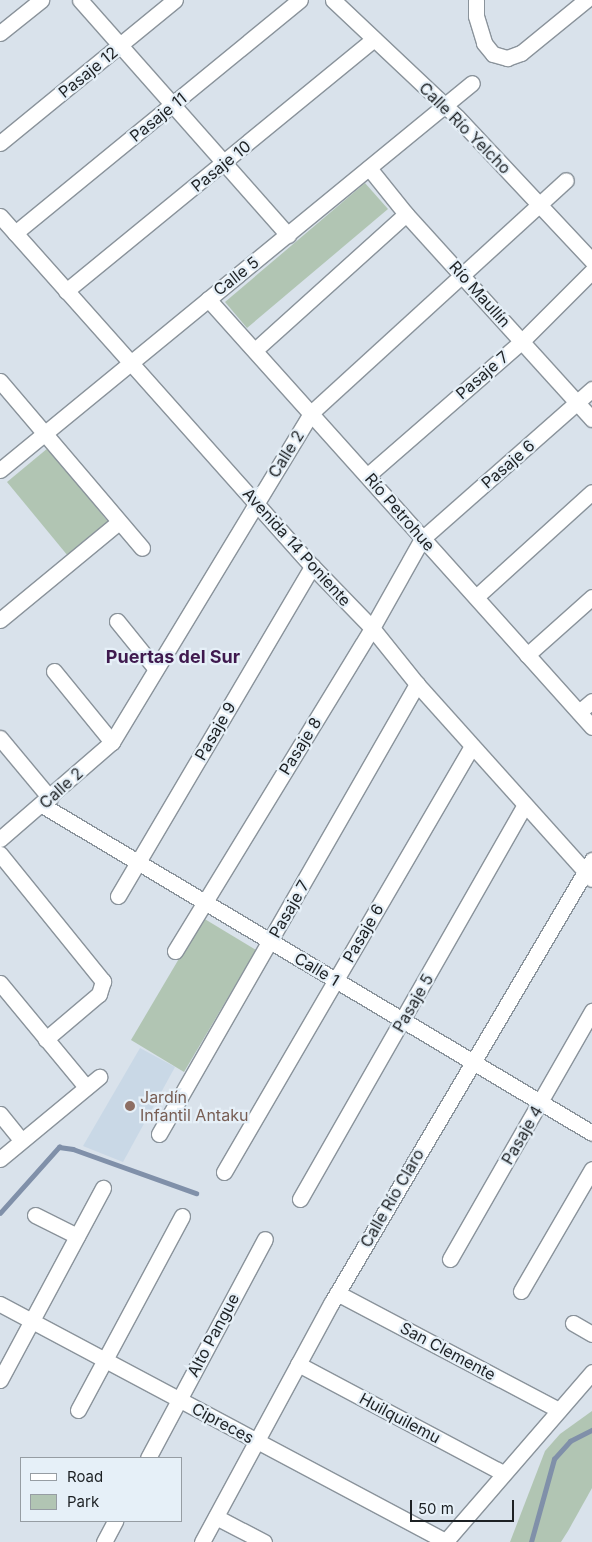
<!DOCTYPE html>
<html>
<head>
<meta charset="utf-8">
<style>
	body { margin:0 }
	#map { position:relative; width:592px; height:1542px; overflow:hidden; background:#d9e2eb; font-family:Inter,sans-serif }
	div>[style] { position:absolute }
	.built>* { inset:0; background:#c9d8e6 }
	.green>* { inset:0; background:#b1c5b3 }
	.stream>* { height:4.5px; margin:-2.25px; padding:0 2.25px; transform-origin:2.25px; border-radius:2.25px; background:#8090a9 }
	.roads { filter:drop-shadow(1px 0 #8a939b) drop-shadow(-1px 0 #8a939b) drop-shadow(0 1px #8a939b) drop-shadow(0 -1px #8a939b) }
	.minor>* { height:15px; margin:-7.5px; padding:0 7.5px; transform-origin:7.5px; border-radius:7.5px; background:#fff }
	.dots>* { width:14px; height:14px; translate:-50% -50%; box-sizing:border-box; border:2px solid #e6f0f8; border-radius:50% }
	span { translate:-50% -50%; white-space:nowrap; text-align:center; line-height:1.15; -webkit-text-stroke:4.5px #e6f0f8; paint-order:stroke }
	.street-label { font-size:16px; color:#1d2124 }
	.education-label { font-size:16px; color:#785e54 }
	.left { translate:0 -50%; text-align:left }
	.neighbourhood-label { font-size:18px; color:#3f194e; font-weight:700 }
	.legend { position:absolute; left:20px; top:1457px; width:162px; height:65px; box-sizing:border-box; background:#e6f0f8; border:1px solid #969da3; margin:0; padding:6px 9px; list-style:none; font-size:15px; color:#1d2124 }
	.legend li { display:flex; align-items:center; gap:10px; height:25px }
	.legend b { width:25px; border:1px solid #969da3 }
	.scale { position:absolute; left:410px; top:1500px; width:104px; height:22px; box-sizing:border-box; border:2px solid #1d2124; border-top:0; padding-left:6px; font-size:15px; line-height:18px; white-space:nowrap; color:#1d2124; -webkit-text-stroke:4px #e6f0f8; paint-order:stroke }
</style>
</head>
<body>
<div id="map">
	<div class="built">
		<i style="clip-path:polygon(140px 1048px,175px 1067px,123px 1162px,83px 1146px)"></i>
	</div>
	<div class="green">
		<i style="clip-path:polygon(365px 183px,388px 209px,247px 328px,225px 302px)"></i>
		<i style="clip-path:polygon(48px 448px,109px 523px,68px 556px,7px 482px)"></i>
		<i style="clip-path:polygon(203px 918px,256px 950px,184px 1072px,131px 1040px)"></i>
		<i style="clip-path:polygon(592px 1411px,592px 1488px,568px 1531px,561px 1542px,510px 1542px,545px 1451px,560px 1434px)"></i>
	</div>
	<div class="stream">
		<i style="left:0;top:1213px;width:89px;rotate:-48.2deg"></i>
		<i style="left:59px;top:1147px;width:14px;rotate:8deg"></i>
		<i style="left:73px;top:1149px;width:131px;rotate:19.7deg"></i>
		<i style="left:531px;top:1542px;width:86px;rotate:-74.5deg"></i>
		<i style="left:554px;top:1459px;width:24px;rotate:-48deg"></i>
		<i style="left:570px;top:1441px;width:25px;rotate:-27deg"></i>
	</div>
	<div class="roads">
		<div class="minor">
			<i style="left:80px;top:0;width:314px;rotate:48.5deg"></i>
			<i style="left:333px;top:0;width:170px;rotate:43.3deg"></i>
			<i style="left:457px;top:117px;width:197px;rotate:46.8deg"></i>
			<i style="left:476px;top:0;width:16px;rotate:90deg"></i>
			<i style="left:476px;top:16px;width:28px;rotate:73deg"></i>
			<i style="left:484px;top:43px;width:14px;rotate:51deg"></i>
			<i style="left:493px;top:54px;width:15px;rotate:16deg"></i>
			<i style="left:507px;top:58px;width:15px;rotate:-20deg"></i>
			<i style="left:521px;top:53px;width:84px;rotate:-39.2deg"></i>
			<i style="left:0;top:33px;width:53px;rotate:-38.8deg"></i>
			<i style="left:0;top:143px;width:226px;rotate:-39.3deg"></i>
			<i style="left:369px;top:168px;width:59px;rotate:51.2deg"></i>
			<i style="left:406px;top:214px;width:277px;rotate:47.8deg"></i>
			<i style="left:0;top:216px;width:469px;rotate:48.3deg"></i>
			<i style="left:312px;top:566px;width:86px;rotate:45.9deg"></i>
			<i style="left:372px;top:628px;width:72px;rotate:51.2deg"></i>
			<i style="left:417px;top:684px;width:262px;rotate:48.1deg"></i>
			<i style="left:15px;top:233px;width:368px;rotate:-39.3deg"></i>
			<i style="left:66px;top:291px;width:398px;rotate:-39.3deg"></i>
			<i style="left:208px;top:299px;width:575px;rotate:48.1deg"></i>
			<i style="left:255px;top:350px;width:203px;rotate:-42deg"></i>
			<i style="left:0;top:381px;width:219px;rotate:49.6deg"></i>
			<i style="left:0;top:470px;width:610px;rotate:-39.35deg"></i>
			<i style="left:368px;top:475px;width:204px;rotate:-41deg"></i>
			<i style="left:522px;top:341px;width:99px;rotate:-45deg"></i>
			<i style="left:476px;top:597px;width:156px;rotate:-42.2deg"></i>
			<i style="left:0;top:620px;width:154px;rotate:-39.5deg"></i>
			<i style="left:117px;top:621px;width:60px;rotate:51deg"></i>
			<i style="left:527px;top:655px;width:87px;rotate:-41.7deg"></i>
			<i style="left:54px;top:671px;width:92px;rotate:50.8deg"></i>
			<i style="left:579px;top:712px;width:17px;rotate:-40deg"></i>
			<i style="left:0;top:738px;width:78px;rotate:50.2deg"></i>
			<i style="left:42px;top:805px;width:640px;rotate:30.81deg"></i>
			<i style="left:0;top:839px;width:148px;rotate:-40.9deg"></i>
			<i style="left:112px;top:742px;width:385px;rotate:-58.8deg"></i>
			<i style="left:311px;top:413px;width:345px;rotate:-42.4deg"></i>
			<i style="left:0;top:854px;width:164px;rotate:51deg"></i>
			<i style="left:103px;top:981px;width:14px;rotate:107deg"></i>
			<i style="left:99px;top:994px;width:70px;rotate:139.7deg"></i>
			<i style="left:118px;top:896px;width:383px;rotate:-59.5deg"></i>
			<i style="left:175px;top:951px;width:378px;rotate:-58.6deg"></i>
			<i style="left:372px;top:628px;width:102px;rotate:-60.7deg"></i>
			<i style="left:422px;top:539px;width:227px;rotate:-41.4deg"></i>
			<i style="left:0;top:983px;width:135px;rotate:50.4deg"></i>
			<i style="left:0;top:1114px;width:33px;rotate:51deg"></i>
			<i style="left:159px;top:1134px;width:519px;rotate:-60.17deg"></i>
			<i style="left:0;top:1159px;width:129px;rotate:-39.6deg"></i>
			<i style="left:224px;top:1172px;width:493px;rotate:-59.8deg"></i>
			<i style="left:300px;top:1199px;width:454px;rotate:-60.3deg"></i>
			<i style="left:35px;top:1215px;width:47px;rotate:26.6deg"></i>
			<i style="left:450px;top:1259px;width:286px;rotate:-60.2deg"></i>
			<i style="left:521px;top:1291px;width:141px;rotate:-59.8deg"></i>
			<i style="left:337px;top:1293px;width:251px;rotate:27.8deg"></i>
			<i style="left:0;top:1304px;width:504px;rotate:28.04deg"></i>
			<i style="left:573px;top:1323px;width:22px;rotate:30deg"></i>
			<i style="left:298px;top:1364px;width:232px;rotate:28deg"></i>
			<i style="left:0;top:1380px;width:218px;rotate:-61.8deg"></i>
			<i style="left:78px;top:1410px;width:220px;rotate:-61.8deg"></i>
			<i style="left:148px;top:1458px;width:248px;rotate:-61.9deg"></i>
			<i style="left:216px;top:1517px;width:54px;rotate:27.5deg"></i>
			<i style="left:104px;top:1542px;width:24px;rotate:-62deg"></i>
			<i style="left:202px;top:1542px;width:273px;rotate:-61.6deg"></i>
			<i style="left:332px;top:1302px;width:513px;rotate:-59.53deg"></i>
			<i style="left:445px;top:1542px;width:225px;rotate:-49.1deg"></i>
		</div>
	</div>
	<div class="dots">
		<i style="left:130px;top:1106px;background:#8d6e63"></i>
	</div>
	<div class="street-label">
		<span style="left:88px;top:72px;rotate:-39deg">Pasaje 12</span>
		<span style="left:158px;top:117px;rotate:-39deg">Pasaje 11</span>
		<span style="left:465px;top:128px;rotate:45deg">Calle Río Yelcho</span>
		<span style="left:221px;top:166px;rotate:-39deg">Pasaje 10</span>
		<span style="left:236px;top:276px;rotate:-38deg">Calle 5</span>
		<span style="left:480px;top:294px;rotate:48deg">Río Maullín</span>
		<span style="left:482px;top:375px;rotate:-41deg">Pasaje 7</span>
		<span style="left:286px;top:454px;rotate:-58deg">Calle 2</span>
		<span style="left:508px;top:464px;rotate:-41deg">Pasaje 6</span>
		<span style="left:400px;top:512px;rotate:49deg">Río Petrohue</span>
		<span style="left:297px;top:547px;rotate:48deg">Avenida 14 Poniente</span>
		<span style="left:215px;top:731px;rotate:-60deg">Pasaje 9</span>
		<span style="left:300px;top:746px;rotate:-58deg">Pasaje 8</span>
		<span style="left:61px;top:788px;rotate:-42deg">Calle 2</span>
		<span style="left:289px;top:909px;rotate:-60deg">Pasaje 7</span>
		<span style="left:363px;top:933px;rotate:-60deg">Pasaje 6</span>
		<span style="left:317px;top:969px;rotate:31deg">Calle 1</span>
		<span style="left:413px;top:1003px;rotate:-60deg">Pasaje 5</span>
		<span style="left:522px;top:1135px;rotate:-60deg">Pasaje 4</span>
		<span style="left:392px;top:1198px;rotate:-60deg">Calle Río Claro</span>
		<span style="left:213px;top:1335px;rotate:-62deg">Alto Pangue</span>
		<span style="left:448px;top:1351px;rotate:28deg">San Clemente</span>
		<span style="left:400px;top:1418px;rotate:28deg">Huilquilemu</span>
		<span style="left:223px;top:1423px;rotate:28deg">Cipreces</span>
	</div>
	<div class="education-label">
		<span class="left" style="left:140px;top:1106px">Jardín<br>Infantil Antaku</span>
	</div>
	<div class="neighbourhood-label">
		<span style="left:173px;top:657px">Puertas del Sur</span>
	</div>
	<ul class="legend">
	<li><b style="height:6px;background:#fff"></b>Road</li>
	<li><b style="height:14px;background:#b1c5b3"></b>Park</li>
	</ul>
	<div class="scale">50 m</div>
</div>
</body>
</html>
